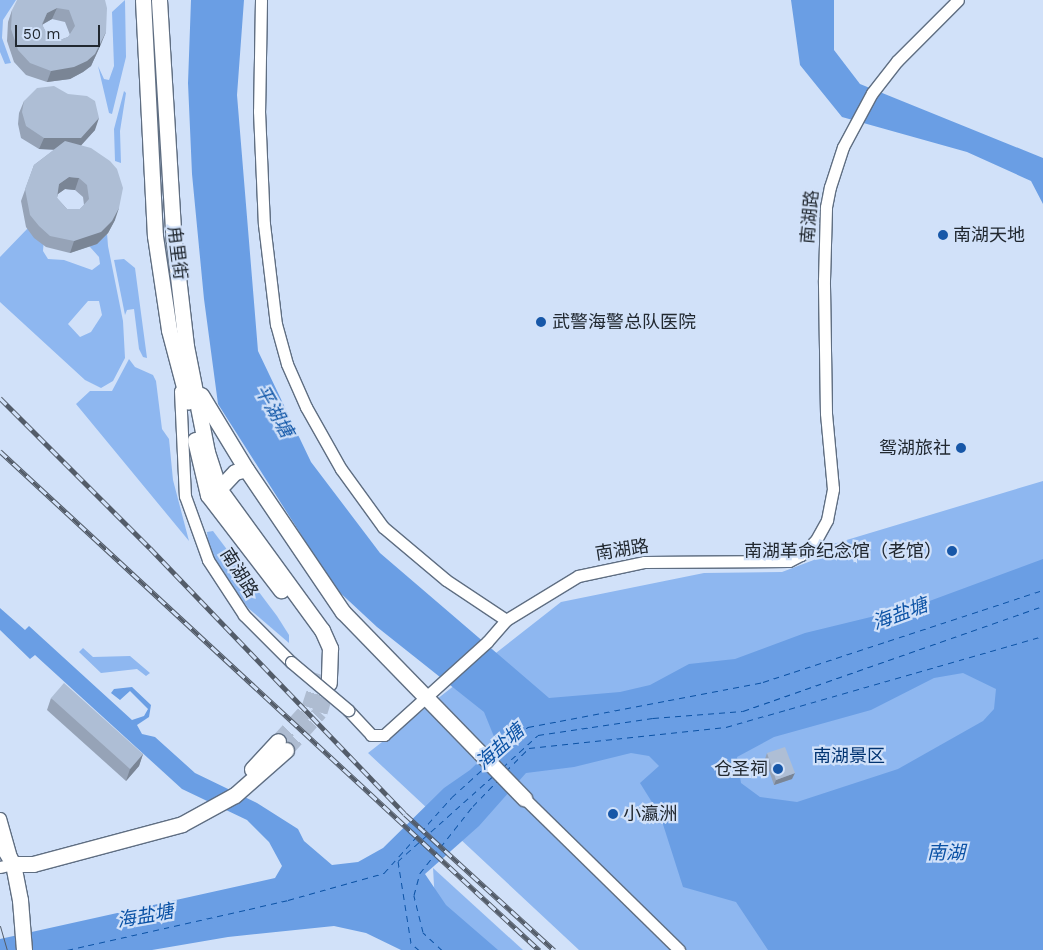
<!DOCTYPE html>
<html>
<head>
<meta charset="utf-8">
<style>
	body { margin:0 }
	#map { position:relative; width:1043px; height:950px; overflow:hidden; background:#d1e1f9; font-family:"Work Sans","Noto Sans SC",sans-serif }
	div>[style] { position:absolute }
	.green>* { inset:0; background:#8eb7f0 }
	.water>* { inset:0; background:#6a9ee4 }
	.ferry>* { height:1px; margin-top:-0.5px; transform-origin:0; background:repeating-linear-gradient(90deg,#0b52a5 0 6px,transparent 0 11px) }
	.major-tunnel>* { height:15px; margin-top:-7.5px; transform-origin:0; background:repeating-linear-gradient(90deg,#aebcd1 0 15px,transparent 0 23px) }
	.roads { filter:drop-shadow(1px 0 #5f6e82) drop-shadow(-1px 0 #5f6e82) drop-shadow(0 1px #5f6e82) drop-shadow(0 -1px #5f6e82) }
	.minor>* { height:11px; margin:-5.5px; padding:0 5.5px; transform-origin:5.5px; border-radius:5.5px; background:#fff }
	.major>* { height:15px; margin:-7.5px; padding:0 7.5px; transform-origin:7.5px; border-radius:7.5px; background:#fff }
	.tram>* { height:1px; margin:-0.5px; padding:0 0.5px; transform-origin:0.5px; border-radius:0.5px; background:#535c69 }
	.rail>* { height:5px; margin-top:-2.5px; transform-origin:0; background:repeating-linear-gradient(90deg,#d1e1f9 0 9px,#535c69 0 18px); box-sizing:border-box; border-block:1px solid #535c69 }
	.bridges { filter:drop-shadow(1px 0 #5f6e82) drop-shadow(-1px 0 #5f6e82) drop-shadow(0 1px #5f6e82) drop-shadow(0 -1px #5f6e82) }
	.minor-bridge>* { height:11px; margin:-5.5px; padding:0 5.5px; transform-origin:5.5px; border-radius:5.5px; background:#fff }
	.wall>* { inset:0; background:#96a3b7 }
	.shaded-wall>* { inset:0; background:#7a8595 }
	.building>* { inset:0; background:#aebed5 }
	.dots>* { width:14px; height:14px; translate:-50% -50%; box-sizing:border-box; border:2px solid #d1e1f9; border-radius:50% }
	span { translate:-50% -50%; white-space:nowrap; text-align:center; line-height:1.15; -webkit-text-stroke:4.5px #d1e1f9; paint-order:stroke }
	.street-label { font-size:18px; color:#212830 }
	.poi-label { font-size:18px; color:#212830 }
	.left { translate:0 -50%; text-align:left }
	.right { translate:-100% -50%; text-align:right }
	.park-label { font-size:18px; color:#003371 }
	.water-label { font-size:19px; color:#0b52a5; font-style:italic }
	.scale { position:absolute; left:15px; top:25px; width:85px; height:22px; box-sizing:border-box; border:2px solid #212830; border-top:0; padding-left:6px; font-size:15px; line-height:18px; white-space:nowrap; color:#212830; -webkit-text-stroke:4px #d1e1f9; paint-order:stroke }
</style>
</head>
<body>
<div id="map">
	<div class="green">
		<i style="clip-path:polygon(0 0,16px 0,3px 20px,2px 38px,11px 63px,5px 64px,0 52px)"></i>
		<i style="clip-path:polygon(125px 0,126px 57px,112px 114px,109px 113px,98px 66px,104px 79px,109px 80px,114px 66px,112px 12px)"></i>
		<i style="clip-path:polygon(124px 91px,126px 93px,120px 131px,121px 163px,115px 161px,114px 129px)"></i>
		<i style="clip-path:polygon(evenodd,106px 219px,108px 246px,123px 321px,125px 358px,113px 381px,101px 388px,85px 380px,0 302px,0 257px,29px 227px,44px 238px,43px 251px,48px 259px,64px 260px,92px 270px,100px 264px,99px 257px,82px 238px,106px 219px,88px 301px,99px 301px,102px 315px,91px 332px,80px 337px,68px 324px,88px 301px)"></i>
		<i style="clip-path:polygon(124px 259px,135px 268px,147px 358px,143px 357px,139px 349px,134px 309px,127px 310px,125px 315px,114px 260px)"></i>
		<i style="clip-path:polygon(129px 359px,135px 367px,153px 375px,156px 381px,162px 429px,169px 439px,173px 480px,189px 541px,76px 404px,90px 391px,112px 391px)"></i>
		<i style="clip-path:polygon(1043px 481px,1043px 950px,579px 950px,368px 753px,561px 602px,704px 573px,782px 572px,819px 558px,830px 545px)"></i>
		<i style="clip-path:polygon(213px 531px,277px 616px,289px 635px,289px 643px,248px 608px,209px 552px,207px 532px)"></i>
		<i style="clip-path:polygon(83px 648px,93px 657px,130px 656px,150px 673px,146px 676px,137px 669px,101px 673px,79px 652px)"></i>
		<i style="clip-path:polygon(433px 868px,523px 950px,484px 950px,435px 902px)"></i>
	</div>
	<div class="water">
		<i style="clip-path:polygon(evenodd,191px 0,244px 0,237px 95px,258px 351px,311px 462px,380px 553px,549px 698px,620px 692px,650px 685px,689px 664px,735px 659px,805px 633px,916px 606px,1043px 559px,1043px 950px,768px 950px,736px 902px,683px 887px,660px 815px,640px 783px,659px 766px,649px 756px,631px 753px,574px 767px,526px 773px,479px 826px,425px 874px,446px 905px,498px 950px,401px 950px,366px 933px,334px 926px,228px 937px,152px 950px,0 950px,0 939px,275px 878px,282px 866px,269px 842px,247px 820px,182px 789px,35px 655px,30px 659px,0 630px,0 608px,25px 630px,29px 626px,132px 720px,144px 716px,148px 709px,130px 691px,120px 700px,111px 693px,114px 689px,132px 687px,151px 705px,149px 717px,137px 725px,142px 734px,155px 737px,195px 773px,257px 803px,298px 829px,304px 841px,332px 865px,358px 862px,383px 848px,444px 788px,470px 770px,497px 744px,484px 712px,377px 627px,335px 588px,218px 404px,204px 299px,192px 174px,188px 83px,191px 0,963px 673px,996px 689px,994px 709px,983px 721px,898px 769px,797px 802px,760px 797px,741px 783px,737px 757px,774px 737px,871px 710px,934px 678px,963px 673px)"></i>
		<i style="clip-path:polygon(791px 0,834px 0,834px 50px,860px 84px,1043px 158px,1043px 204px,1031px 181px,967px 152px,842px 117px,800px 65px)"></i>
	</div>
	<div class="ferry">
		<i style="left:494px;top:758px;width:46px;rotate:-42.4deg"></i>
		<i style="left:528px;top:727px;width:239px;rotate:-10.8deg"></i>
		<i style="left:763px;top:682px;width:295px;rotate:-18.2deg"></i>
		<i style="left:503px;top:767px;width:47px;rotate:-42.4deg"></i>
		<i style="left:538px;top:735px;width:116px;rotate:-8.4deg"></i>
		<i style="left:653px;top:718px;width:90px;rotate:-4.4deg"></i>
		<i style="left:743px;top:711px;width:318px;rotate:-19.3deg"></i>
		<i style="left:506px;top:771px;width:33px;rotate:-45deg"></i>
		<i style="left:529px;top:748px;width:198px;rotate:-6.1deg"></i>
		<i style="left:726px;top:727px;width:330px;rotate:-16deg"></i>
		<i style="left:67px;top:950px;width:227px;rotate:-12.7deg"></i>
		<i style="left:288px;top:900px;width:100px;rotate:-15.7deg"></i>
		<i style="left:384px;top:873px;width:102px;rotate:-48.2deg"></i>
		<i style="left:452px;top:797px;width:43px;rotate:-42.2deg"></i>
		<i style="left:419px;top:950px;width:11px;rotate:-139deg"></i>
		<i style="left:411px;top:943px;width:83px;rotate:-99deg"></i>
		<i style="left:398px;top:861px;width:127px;rotate:-41.8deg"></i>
		<i style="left:442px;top:950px;width:26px;rotate:-137deg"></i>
		<i style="left:423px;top:932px;width:38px;rotate:-104deg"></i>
		<i style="left:414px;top:895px;width:23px;rotate:-75deg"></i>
		<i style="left:420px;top:873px;width:85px;rotate:-51.7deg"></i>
		<i style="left:473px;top:806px;width:35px;rotate:-46deg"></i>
	</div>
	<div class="major-tunnel">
		<i style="left:278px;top:741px;width:46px;rotate:-47.6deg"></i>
		<i style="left:309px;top:707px;width:35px;rotate:-72deg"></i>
		<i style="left:286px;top:750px;width:51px;rotate:-48.2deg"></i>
		<i style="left:320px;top:712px;width:30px;rotate:-73deg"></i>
	</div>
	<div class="roads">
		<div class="minor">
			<i style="left:261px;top:0;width:111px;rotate:91deg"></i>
			<i style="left:259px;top:111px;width:113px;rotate:87.5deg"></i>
			<i style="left:264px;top:224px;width:101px;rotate:83.2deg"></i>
			<i style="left:276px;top:324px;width:41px;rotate:74.6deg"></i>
			<i style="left:287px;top:364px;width:47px;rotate:66.2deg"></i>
			<i style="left:306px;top:407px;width:71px;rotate:60.6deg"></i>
			<i style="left:341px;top:469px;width:72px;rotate:54.1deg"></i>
			<i style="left:383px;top:527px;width:82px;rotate:40.1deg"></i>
			<i style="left:446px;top:580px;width:72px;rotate:33.7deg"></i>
			<i style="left:180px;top:391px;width:105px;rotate:87.3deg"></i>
			<i style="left:185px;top:496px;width:68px;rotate:70.2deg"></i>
			<i style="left:208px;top:560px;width:66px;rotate:56.8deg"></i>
			<i style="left:244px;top:615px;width:66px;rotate:45deg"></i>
			<i style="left:348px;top:710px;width:34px;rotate:47deg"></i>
			<i style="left:371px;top:735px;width:13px"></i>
			<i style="left:384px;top:735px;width:139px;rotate:-42.1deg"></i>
			<i style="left:487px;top:642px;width:29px;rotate:-49deg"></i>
			<i style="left:506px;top:620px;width:84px;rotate:-31.4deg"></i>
			<i style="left:578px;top:576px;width:67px;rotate:-12deg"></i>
			<i style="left:644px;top:562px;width:145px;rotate:-0.4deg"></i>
			<i style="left:789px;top:561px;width:13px;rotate:-27deg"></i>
			<i style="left:801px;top:555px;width:21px;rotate:-45deg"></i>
			<i style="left:816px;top:540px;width:23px;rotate:-61deg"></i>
			<i style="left:827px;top:520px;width:32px;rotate:-79deg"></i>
			<i style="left:833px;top:489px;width:76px;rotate:-95.3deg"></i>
			<i style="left:826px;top:413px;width:133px;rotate:-90.9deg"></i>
			<i style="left:824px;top:280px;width:73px;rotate:-88.4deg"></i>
			<i style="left:826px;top:207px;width:20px;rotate:-79deg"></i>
			<i style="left:830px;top:187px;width:42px;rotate:-72deg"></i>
			<i style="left:843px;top:147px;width:61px;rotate:-61.8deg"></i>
			<i style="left:872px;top:93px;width:41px;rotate:-52deg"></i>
			<i style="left:897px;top:61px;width:86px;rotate:-45deg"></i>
			<i style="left:524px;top:798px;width:217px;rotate:44.4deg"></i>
			<i style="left:0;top:818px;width:48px;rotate:74.2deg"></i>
			<i style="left:13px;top:864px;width:13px;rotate:167deg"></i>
		</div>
		<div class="major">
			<i style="left:143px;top:0;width:236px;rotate:87.1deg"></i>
			<i style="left:155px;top:236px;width:95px;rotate:81.5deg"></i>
			<i style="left:169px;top:330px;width:74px;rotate:75.2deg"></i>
			<i style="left:159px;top:0;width:242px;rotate:86.5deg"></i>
			<i style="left:174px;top:242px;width:105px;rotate:83.4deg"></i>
			<i style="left:186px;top:346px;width:108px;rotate:78.8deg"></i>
			<i style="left:207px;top:452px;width:39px;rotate:72deg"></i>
			<i style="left:219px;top:489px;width:175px;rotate:53.9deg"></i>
			<i style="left:322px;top:630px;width:20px;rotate:66deg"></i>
			<i style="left:330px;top:648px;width:35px;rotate:92deg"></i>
			<i style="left:201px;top:395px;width:87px;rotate:58.7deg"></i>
			<i style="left:246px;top:469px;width:173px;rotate:55.9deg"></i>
			<i style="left:343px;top:612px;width:260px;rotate:45.8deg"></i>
			<i style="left:195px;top:440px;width:57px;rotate:76.7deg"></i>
			<i style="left:208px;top:495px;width:120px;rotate:52.5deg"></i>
			<i style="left:219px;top:489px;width:23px;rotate:-47deg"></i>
			<i style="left:235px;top:472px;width:11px;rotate:-15deg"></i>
			<i style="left:252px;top:769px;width:38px;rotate:-47deg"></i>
			<i style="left:0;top:842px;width:26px;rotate:59deg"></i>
			<i style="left:13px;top:864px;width:37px;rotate:79deg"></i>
			<i style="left:20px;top:900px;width:50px;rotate:85.4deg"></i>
			<i style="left:13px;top:864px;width:20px"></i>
			<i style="left:33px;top:864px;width:154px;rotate:-15deg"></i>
			<i style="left:182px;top:824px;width:60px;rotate:-28.7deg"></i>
			<i style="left:235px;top:795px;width:68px;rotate:-41.4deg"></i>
		</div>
	</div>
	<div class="tram">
		<i style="left:0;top:926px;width:25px;rotate:74deg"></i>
	</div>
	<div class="rail">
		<i style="left:0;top:398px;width:212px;rotate:45deg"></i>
		<i style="left:150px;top:548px;width:368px;rotate:46.2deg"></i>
		<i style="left:405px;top:814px;width:202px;rotate:42.4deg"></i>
		<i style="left:0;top:451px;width:735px;rotate:42.79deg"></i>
	</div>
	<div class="bridges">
		<div class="minor-bridge">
			<i style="left:291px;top:662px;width:75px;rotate:40.1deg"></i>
		</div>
	</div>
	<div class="wall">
		<i style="clip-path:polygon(evenodd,105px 0,101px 44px,91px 66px,83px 72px,70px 79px,47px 82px,26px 75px,14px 62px,7px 41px,8px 22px,12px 10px,105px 0,52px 19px,65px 22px,70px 35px,68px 37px,60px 40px,48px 36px,42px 25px,52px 19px)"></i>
		<i style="clip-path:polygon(evenodd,68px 94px,95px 130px,81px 145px,115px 220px,108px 233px,97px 244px,70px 253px,46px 247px,34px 238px,26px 227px,21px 201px,34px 165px,54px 150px,39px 149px,21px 138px,18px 124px,19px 113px,24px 101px,68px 94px,65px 189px,75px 190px,83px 197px,84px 205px,80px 209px,67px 209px,57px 198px,58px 194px,65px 189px)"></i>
		<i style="clip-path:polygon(51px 698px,143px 754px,139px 766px,126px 781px,47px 710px)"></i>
		<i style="clip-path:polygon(767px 753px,792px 779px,774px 785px,765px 759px)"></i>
	</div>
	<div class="shaded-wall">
		<i style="clip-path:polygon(57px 8px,52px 19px,43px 24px,38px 36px,47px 13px)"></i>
		<i style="clip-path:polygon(106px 32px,101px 44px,91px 66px,83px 72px,70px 79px,47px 82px,51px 71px)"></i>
		<i style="clip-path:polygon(99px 118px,95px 130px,77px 150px,39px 149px,44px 138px)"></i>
		<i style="clip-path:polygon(69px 177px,79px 178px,75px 190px,65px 189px,55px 196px,59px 184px)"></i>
		<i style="clip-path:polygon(119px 208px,115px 220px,108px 233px,97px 244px,70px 253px,74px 241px)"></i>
		<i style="clip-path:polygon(143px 754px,139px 766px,126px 781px,130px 769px)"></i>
		<i style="clip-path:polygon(795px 773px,792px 779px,774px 785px,776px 780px)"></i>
	</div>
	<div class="building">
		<i style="clip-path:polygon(evenodd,17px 0,105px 0,107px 8px,106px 32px,95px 54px,87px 61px,74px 67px,51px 71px,30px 63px,18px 50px,11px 29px,12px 10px,17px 0,57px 8px,69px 10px,75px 26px,68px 37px,60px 40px,48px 36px,42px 24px,47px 13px,57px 8px)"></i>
		<i style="clip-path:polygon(54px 86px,68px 94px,87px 96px,95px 101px,99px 118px,81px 138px,44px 138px,26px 126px,22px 112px,24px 101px,37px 88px)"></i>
		<i style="clip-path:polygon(evenodd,65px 141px,91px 148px,110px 161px,117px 169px,123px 188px,119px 208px,112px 221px,101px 232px,74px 241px,50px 236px,39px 226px,30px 215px,25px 189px,34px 165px,65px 141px,69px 177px,79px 178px,87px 185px,89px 199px,80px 209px,67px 209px,57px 198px,59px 184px,69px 177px)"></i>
		<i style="clip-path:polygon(64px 683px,143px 754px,130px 769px,51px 698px)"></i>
		<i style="clip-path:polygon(785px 747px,795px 773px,776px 780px,767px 753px)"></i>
	</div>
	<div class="dots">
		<i style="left:943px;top:235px;background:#1757a8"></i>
		<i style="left:541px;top:322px;background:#1757a8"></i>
		<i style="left:961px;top:448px;background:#1757a8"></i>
		<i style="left:952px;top:551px;background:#1757a8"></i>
		<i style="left:778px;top:769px;background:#1757a8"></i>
		<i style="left:613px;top:814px;background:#1757a8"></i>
	</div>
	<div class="street-label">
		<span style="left:810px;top:217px;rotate:-85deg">南湖路</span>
		<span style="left:177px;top:253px;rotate:83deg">甪里街</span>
		<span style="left:622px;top:550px;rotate:-9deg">南湖路</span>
		<span style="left:239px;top:573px;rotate:58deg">南湖路</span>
	</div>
	<div class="poi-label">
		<span class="left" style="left:953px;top:235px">南湖天地</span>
		<span class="left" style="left:552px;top:322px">武警海警总队医院</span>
		<span class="right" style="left:951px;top:448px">鸳湖旅社</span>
		<span class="right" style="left:942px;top:551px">南湖革命纪念馆（老馆）</span>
		<span class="right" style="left:768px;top:769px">仓圣祠</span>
		<span class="left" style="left:623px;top:814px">小瀛洲</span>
	</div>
	<div class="park-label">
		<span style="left:849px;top:756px">南湖景区</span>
	</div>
	<div class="water-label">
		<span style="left:274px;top:411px;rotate:60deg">平湖塘</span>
		<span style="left:900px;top:614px;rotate:-20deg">海盐塘</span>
		<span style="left:500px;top:747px;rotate:-42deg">海盐塘</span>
		<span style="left:946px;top:853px">南湖</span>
		<span style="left:145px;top:916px;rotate:-10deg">海盐塘</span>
	</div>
	<div class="scale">50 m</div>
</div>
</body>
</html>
